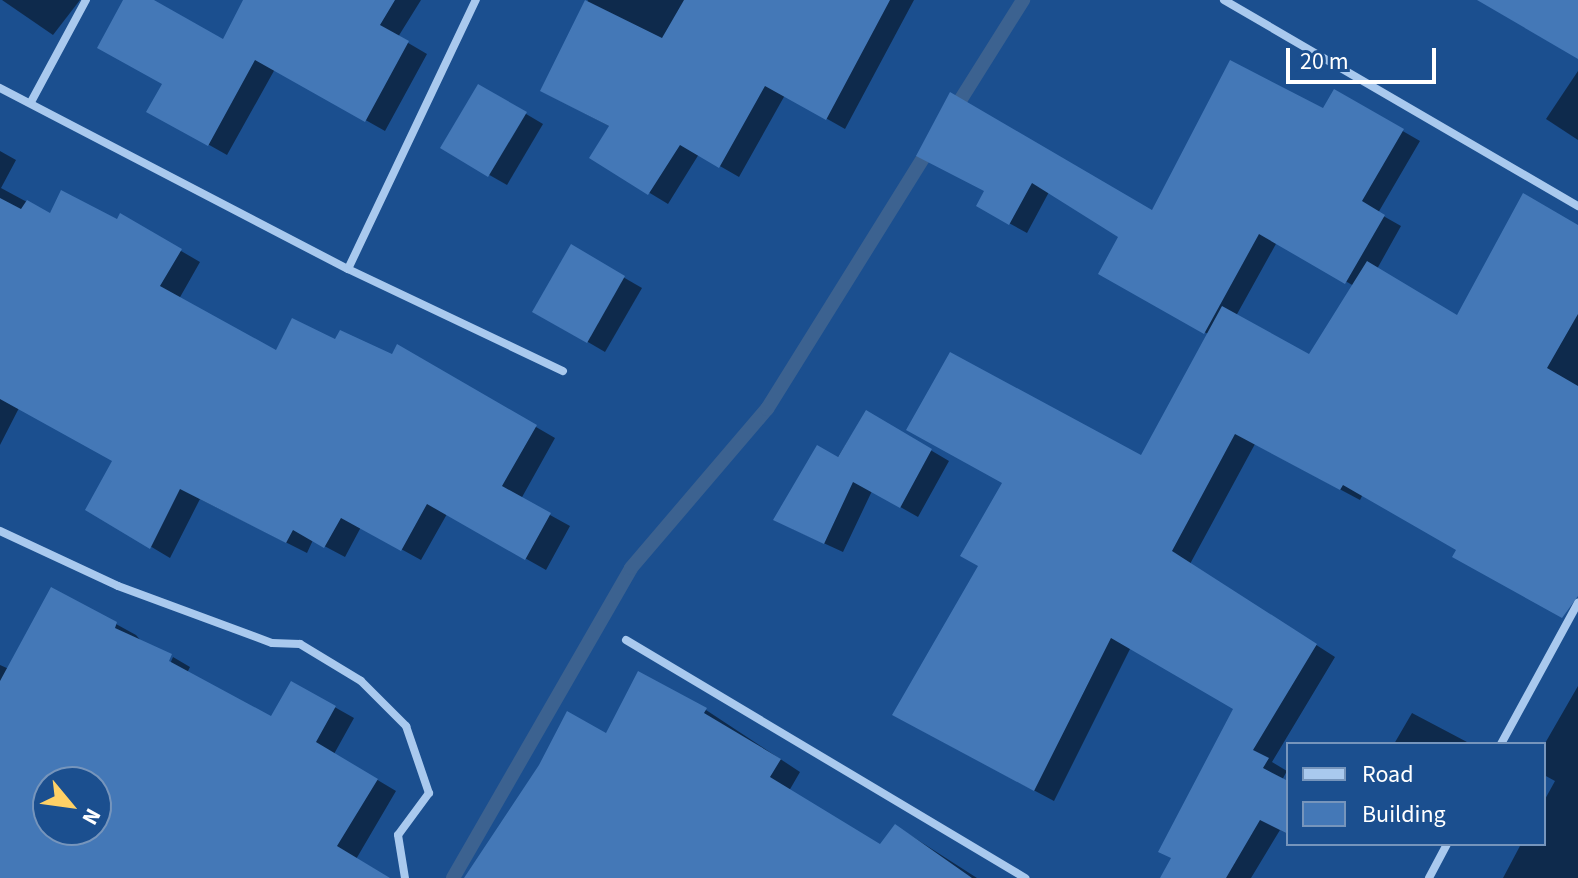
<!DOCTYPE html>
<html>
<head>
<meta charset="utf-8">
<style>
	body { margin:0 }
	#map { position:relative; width:1578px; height:878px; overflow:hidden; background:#1b4f8f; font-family:"Source Sans 3",sans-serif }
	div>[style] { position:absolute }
	.shadow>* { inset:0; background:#0007 }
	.stream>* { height:14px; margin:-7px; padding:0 7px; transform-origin:7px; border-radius:7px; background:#3c6290 }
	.building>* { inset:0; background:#4478b7 }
	.street>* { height:8px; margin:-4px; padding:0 4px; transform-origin:4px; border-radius:4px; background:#a9c9ee }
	span { translate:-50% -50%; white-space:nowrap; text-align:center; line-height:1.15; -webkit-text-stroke:7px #1b4f8f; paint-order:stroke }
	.legend { position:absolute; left:1286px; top:742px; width:260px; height:104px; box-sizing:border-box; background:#1b4f8f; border:2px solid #7695bc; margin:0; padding:10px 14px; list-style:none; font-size:24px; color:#fff }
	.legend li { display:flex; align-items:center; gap:16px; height:40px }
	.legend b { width:40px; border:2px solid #7695bc }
	.north { position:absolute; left:32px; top:766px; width:80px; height:80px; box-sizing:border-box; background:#1b4f8f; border:2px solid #7695bc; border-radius:50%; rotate:119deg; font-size:22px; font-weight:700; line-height:32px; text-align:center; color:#fff }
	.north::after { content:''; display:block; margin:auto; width:28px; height:36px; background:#ffd166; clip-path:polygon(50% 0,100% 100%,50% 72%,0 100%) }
	.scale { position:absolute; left:1286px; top:48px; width:150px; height:36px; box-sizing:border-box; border:4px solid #fff; border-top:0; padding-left:10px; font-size:24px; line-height:28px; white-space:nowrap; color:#fff; -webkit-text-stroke:6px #1b4f8f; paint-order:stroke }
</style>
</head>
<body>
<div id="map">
	<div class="shadow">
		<i style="clip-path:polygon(2px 0,80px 0,53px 35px)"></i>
		<i style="clip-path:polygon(125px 0,149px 0,224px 41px,246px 0,421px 0,398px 37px,427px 54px,385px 131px,275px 69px,227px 155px,149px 111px,164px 83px)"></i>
		<i style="clip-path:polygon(588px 0,914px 0,845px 129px,785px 95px,739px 177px,699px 154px,668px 204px,592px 158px,611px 127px,542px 91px)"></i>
		<i style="clip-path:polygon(1578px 71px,1578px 140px,1546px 119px)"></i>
		<i style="clip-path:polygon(479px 86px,543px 124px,507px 185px,442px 148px)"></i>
		<i style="clip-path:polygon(evenodd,1335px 92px,1420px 141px,1378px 213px,1401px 226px,1377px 269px,1458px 317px,1578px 229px,1578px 586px,1459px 549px,1363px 494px,1360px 500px,1255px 444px,1190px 564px,1335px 657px,1272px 762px,1287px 771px,1282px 780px,1288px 783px,1288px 834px,1280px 830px,1251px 878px,1189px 878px,1235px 708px,1131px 647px,1054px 801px,914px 726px,1142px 458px,1208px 334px,1100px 273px,1121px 237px,1049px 192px,1027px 233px,978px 206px,986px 191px,951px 95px,1153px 213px,1324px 110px,1335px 92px,1277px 242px,1354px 286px,1310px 357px,1236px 316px,1277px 242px)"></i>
		<i style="clip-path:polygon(0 151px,16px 160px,1px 188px,51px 215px,118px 222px,121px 216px,200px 262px,179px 299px,277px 353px,336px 341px,392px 356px,398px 347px,555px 438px,521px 499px,570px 526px,546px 570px,447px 514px,421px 560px,361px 527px,345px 557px,313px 540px,307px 553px,200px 499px,170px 558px,88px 509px,114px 461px,19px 408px,0 445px)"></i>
		<i style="clip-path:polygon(571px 247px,642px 288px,605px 352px,535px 311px)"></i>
		<i style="clip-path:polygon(866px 412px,949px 461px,918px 517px,872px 491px,843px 552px,793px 529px)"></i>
		<i style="clip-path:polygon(evenodd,52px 589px,136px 635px,167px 671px,173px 657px,190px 667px,187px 673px,272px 719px,292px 683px,354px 718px,334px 754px,396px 791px,345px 878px,0 878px,0 665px,9px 669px,52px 589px,48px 782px,96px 782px,96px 830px,48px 830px,48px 782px)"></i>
		<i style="clip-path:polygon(1578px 686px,1578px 878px,1503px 878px,1521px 844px,1544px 844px,1544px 801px,1555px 781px,1544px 775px,1544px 745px)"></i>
		<i style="clip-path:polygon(706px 710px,800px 772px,789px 791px,881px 846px,896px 826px,977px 878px,466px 878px,607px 735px)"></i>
		<i style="clip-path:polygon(1412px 713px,1467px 742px,1471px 744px,1394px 744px)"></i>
	</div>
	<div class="stream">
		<i style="left:951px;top:115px;width:136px;rotate:-57.9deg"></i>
		<i style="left:453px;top:878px;width:357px;rotate:-60.1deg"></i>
		<i style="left:631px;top:568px;width:209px;rotate:-49.5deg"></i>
		<i style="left:767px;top:409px;width:310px;rotate:-58.1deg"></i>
	</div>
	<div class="building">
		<i style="clip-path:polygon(123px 0,154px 0,223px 39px,243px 0,395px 0,380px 25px,409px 41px,365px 122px,255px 60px,208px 146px,146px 112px,162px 84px,97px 48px)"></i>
		<i style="clip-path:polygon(585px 0,662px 38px,684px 0,890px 0,826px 120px,765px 86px,719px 168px,680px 145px,648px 195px,589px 158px,609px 126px,540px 91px)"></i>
		<i style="clip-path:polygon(1477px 0,1578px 0,1578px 59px)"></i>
		<i style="clip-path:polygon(1230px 60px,1323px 108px,1334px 89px,1404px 129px,1362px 201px,1385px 215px,1345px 284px,1259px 234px,1204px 334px,1098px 274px,1118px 237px,1032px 183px,1009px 225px,976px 206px,984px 191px,916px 156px,950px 92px,1152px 210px)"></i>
		<i style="clip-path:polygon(478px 84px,527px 112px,488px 177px,440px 148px)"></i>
		<i style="clip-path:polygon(61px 190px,117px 219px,120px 213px,182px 249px,160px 286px,276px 350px,292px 318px,335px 339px,340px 330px,392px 354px,397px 344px,537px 425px,502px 486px,551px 513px,525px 560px,427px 504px,401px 551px,341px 518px,324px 548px,293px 530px,286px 543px,180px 489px,150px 549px,85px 510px,112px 461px,0 399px,0 198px,21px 209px,27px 200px,50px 213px)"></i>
		<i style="clip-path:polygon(1523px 193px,1578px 225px,1578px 314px,1547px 368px,1578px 386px,1578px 596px,1562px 618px,1452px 557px,1456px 550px,1343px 485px,1340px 490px,1235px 434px,1172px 551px,1317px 644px,1253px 750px,1269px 758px,1263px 768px,1288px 781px,1288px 834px,1260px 820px,1226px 878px,1160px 878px,1171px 858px,1158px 852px,1233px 709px,1111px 638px,1034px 791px,892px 715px,978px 566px,960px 556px,1002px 483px,906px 430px,950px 352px,1141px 455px,1222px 306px,1309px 354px,1367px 261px,1457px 315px)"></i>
		<i style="clip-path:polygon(571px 244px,625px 276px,587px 343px,532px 312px)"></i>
		<i style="clip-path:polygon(866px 410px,932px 449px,900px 508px,853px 482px,824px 544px,773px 520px,817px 445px,838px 457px)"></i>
		<i style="clip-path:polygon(evenodd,51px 587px,117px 622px,115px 628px,172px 654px,169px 661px,271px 716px,291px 681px,336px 706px,316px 742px,378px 779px,337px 846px,390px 878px,0 878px,0 681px,51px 587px,48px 782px,96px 782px,96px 830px,48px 830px,48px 782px)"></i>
		<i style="clip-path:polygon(638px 671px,707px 708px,704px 713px,781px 759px,770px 777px,880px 844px,895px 824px,972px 878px,464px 878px,539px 765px,567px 711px,606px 733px)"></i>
	</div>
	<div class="street">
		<i style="left:1224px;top:0;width:410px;rotate:30.2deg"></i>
		<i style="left:0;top:88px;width:392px;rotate:27.5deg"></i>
		<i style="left:348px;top:269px;width:238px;rotate:25.4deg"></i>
		<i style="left:31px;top:102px;width:116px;rotate:-61.7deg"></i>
		<i style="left:348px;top:269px;width:298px;rotate:-64.6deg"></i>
		<i style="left:0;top:531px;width:130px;rotate:25deg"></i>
		<i style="left:118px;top:586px;width:164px;rotate:20.3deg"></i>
		<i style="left:272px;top:643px;width:28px;rotate:2deg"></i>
		<i style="left:300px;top:644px;width:71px;rotate:31.2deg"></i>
		<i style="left:361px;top:681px;width:64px;rotate:45deg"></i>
		<i style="left:406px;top:726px;width:71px;rotate:71.1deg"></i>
		<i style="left:429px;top:793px;width:52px;rotate:126.4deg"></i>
		<i style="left:398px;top:835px;width:44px;rotate:80.8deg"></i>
		<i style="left:626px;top:640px;width:465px;rotate:30.8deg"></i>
		<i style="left:1501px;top:744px;width:161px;rotate:-61.4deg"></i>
		<i style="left:1429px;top:878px;width:38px;rotate:-62deg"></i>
	</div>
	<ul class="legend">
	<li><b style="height:10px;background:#a9c9ee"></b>Road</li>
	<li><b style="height:22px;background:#4478b7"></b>Building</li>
	</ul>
	<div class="north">N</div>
	<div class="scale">20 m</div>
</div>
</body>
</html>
